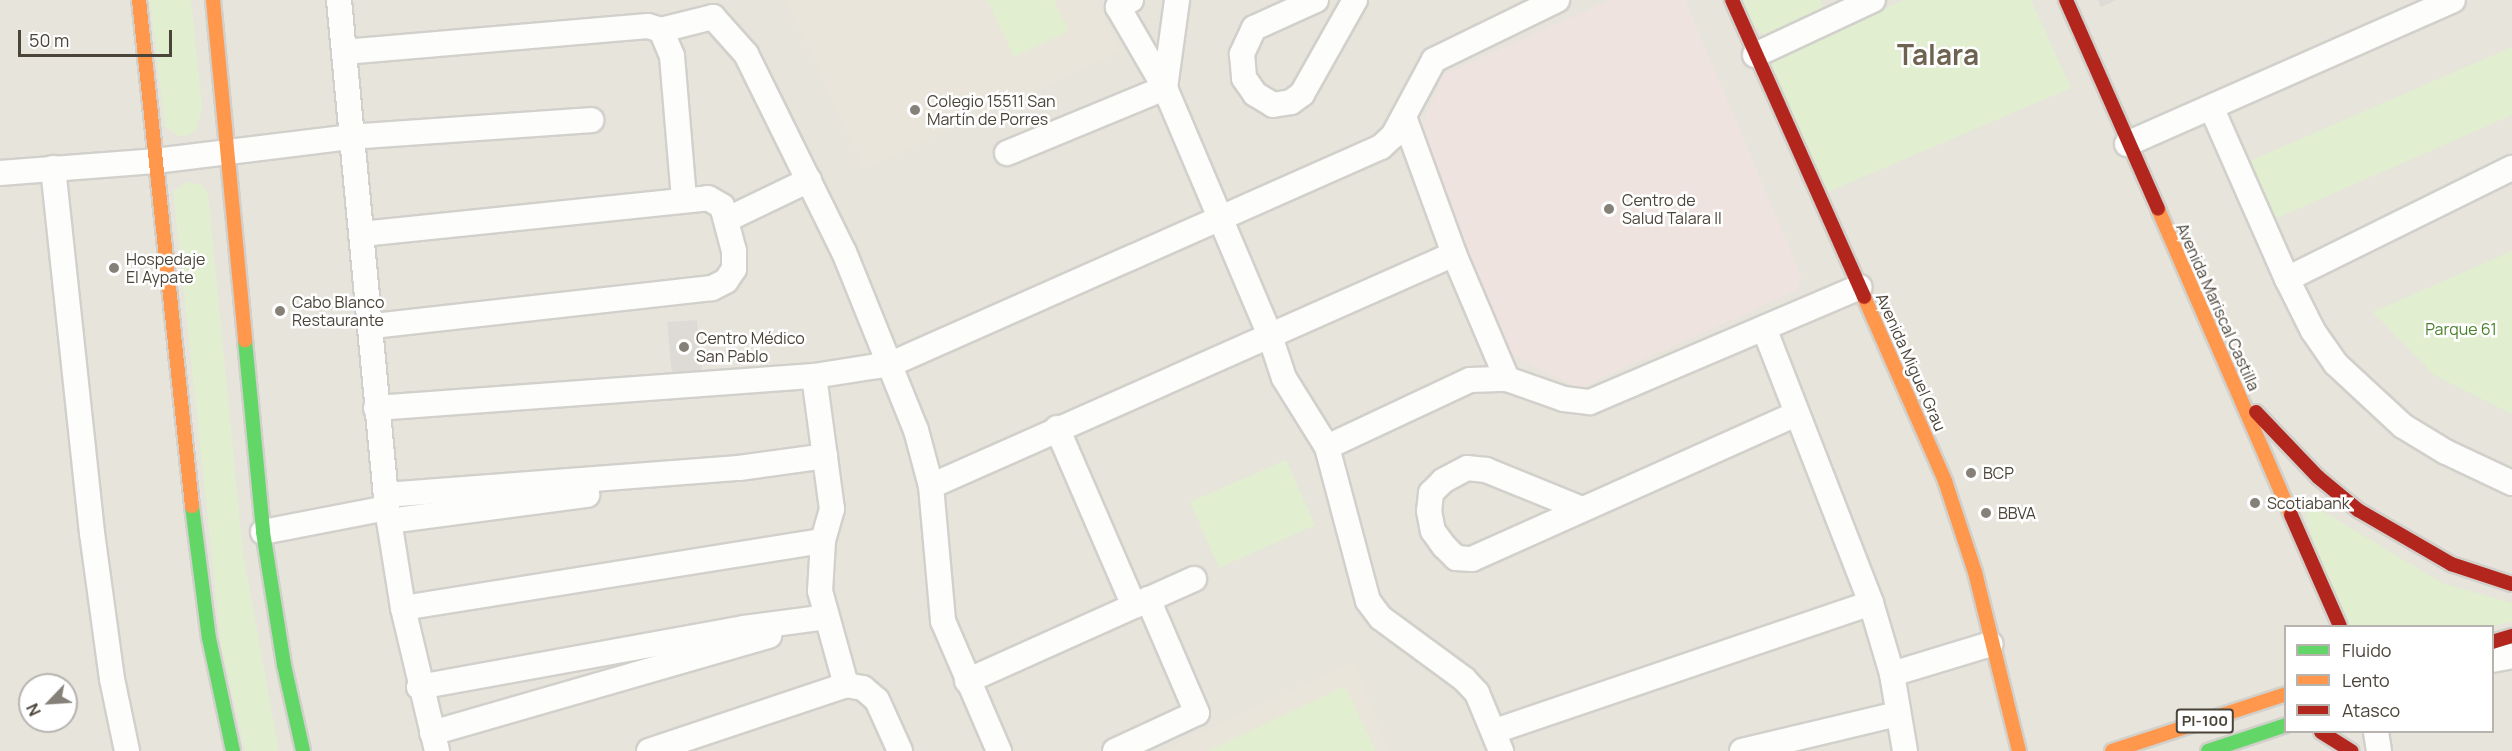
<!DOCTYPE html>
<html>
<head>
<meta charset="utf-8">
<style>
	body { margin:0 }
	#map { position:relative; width:2512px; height:751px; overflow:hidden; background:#f4f2ee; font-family:Manrope,sans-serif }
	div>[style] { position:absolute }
	.residential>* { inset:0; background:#e7e4dc }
	.education>* { inset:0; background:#eae5da }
	.medical>* { inset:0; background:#eee3df }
	.green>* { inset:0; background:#e1eecf }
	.building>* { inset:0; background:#dedbd6 }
	.roads { filter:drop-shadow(2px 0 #d2d0cb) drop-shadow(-2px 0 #d2d0cb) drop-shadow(0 2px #d2d0cb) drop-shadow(0 -2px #d2d0cb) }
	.street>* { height:24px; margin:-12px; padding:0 12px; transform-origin:12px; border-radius:12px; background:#fdfdfc }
	.fast>* { height:14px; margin:-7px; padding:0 7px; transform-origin:7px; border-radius:7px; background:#63d668 }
	.slow>* { height:14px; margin:-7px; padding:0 7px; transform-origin:7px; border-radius:7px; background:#ff974d }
	.jam>* { height:14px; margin:-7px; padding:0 7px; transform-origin:7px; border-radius:7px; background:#b3261e }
	.dots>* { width:16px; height:16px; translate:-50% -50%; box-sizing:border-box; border:3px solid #fff; border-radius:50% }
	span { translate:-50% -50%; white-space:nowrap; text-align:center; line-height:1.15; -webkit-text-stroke:5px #fff; paint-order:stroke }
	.shield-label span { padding:2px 4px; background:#fff; border:2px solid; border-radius:4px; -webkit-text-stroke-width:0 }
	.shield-label { font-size:15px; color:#4b4439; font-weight:700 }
	.poi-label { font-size:16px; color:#4b4439 }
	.left { translate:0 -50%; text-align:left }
	.street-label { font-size:16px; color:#4b4439 }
	.park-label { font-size:16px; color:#4a7f2a }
	.town-label { font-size:28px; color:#6e6250; font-weight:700 }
	.legend { position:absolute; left:2284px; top:625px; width:210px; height:108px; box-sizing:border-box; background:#fff; border:2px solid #b7b4b0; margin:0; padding:8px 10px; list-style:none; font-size:18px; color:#4b4439 }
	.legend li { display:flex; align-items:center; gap:12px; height:30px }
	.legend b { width:30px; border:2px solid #b7b4b0 }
	.north { position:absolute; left:18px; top:673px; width:60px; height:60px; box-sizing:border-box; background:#fff; border:2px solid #b7b4b0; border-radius:50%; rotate:245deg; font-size:16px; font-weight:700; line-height:24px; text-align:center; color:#4b4439 }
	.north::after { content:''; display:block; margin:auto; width:21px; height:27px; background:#868178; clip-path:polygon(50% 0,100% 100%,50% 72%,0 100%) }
	.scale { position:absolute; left:18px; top:30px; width:154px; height:27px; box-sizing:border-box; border:3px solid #4b4439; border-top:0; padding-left:8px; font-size:18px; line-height:21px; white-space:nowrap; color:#4b4439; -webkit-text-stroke:4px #fff; paint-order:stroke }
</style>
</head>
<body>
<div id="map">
	<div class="residential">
		<i style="clip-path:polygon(evenodd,0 0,2512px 0,2512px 751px,0 751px,0 0,2286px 626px,2492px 626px,2492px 732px,2286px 732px,2286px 626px,0 0,30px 685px,66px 685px,66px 721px,30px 721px,30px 685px)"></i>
	</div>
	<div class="education">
		<i style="clip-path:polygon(787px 0,1096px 0,1120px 51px,864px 169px)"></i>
		<i style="clip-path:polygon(1355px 662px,1387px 751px,1161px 751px)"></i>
	</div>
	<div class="medical">
		<i style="clip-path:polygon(1609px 0,1685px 0,1801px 276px,1796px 291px,1579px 388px,1508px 353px,1415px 143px,1443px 75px)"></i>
	</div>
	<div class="green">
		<i style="clip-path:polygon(150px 0,191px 0,202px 107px,197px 129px,189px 135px,179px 136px,165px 127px)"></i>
		<i style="clip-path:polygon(987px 0,1054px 0,1069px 31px,1014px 57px)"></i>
		<i style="clip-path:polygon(1726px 0,1820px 0,1826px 13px,1768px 39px)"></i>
		<i style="clip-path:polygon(1904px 0,2031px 0,2071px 88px,1809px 200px,1759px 62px)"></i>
		<i style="clip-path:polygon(2512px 47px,2512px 115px,2272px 220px,2245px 163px)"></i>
		<i style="clip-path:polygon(187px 182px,202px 185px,208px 193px,243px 553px,279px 751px,245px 751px,221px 644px,173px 191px)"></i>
		<i style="clip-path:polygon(2512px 251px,2512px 414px,2434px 375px,2373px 312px)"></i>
		<i style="clip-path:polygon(1286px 460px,1315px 525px,1219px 568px,1190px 502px)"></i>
		<i style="clip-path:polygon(2301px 498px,2442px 583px,2512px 603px,2512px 622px,2492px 626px,2337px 626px)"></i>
		<i style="clip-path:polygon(1345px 686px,1376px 751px,1208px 751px)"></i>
	</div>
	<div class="building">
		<i style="clip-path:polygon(2098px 0,2116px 0,2101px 7px)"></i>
		<i style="clip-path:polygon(697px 320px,702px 371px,672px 374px,667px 322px)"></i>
	</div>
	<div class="roads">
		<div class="street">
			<i style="left:339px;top:0;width:510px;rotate:84.6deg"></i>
			<i style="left:387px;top:508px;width:101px;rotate:80.9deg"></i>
			<i style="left:403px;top:608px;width:147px;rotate:76.6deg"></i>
			<i style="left:1131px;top:0;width:15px;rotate:152deg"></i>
			<i style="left:1118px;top:7px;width:94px;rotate:59.9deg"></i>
			<i style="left:1165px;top:88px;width:266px;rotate:67deg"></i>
			<i style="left:1269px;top:333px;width:47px;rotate:71.6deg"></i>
			<i style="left:1284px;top:378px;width:81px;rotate:58.1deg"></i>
			<i style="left:1327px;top:447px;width:159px;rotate:75.1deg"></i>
			<i style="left:1368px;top:601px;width:21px;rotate:53deg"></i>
			<i style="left:1381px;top:618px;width:103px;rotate:36.3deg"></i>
			<i style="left:1464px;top:679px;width:19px;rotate:47deg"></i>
			<i style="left:1477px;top:693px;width:63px;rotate:67.5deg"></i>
			<i style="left:1316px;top:0;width:68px;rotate:155.7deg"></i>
			<i style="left:1254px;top:28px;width:29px;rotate:115deg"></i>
			<i style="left:1242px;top:54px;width:24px;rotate:85deg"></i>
			<i style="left:1244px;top:78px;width:19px;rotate:55deg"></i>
			<i style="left:1255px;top:94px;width:21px;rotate:31deg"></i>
			<i style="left:1273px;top:105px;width:18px;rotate:-9deg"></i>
			<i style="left:1291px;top:102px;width:14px;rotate:-36deg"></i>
			<i style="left:1302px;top:94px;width:108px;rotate:-60.6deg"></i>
			<i style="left:661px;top:30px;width:54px;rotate:-14deg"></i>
			<i style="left:713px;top:17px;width:50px;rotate:48.3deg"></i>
			<i style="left:746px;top:54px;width:221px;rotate:63.7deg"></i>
			<i style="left:844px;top:252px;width:192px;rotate:68deg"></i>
			<i style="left:916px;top:430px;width:58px;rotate:75deg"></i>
			<i style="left:931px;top:486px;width:136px;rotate:84.9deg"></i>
			<i style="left:943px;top:621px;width:142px;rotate:66.7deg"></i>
			<i style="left:344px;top:52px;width:305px;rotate:-4.9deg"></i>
			<i style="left:648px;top:26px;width:14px;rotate:17deg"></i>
			<i style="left:661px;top:30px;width:28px;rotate:67deg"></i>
			<i style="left:672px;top:56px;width:144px;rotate:85.2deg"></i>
			<i style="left:1755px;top:55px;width:130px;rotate:-25deg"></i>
			<i style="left:2212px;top:109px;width:186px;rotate:66.2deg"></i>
			<i style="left:2287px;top:279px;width:58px;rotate:63.4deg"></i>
			<i style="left:2313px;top:331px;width:40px;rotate:55.1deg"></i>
			<i style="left:2336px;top:364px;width:91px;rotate:42.8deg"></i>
			<i style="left:2403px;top:426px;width:50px;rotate:31.2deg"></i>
			<i style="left:2446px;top:452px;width:73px;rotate:25.2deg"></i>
			<i style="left:1404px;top:117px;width:146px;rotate:69.9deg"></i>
			<i style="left:1454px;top:254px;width:136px;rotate:67deg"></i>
			<i style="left:2127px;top:144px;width:356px;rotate:-23.8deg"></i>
			<i style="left:1007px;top:153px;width:171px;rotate:-22.4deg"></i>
			<i style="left:1165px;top:88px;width:89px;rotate:-82.2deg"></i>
			<i style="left:53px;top:168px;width:367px;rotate:83.9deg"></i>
			<i style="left:92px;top:533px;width:147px;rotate:82.2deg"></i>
			<i style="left:112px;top:679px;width:74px;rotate:78.2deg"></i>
			<i style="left:0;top:173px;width:155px;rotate:-4.4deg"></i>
			<i style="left:155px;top:161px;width:196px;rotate:-7deg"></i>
			<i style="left:350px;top:137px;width:242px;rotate:-4deg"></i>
			<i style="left:728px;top:219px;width:90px;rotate:-25.7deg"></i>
			<i style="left:362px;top:234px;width:348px;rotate:-5.9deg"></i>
			<i style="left:708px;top:198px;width:16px;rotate:30deg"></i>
			<i style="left:722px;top:206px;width:47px;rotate:75.1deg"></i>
			<i style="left:734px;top:251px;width:18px;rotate:90deg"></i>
			<i style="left:734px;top:269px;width:14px;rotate:124deg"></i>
			<i style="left:726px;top:281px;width:16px;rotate:153deg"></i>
			<i style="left:712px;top:288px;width:342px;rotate:173.6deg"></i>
			<i style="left:2287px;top:279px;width:251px;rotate:-26.3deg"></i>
			<i style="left:1764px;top:328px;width:295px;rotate:68.7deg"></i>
			<i style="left:1871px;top:603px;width:74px;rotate:73.5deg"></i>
			<i style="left:1892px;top:674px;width:78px;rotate:80.4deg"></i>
			<i style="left:814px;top:376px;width:134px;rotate:82.3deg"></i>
			<i style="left:832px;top:509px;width:33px;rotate:106deg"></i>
			<i style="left:823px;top:541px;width:50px;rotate:93.4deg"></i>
			<i style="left:820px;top:591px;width:98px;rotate:74.5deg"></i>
			<i style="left:376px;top:408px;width:439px;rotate:-4.2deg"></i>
			<i style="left:814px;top:376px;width:78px;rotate:-8.9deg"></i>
			<i style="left:891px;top:364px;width:536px;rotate:-23.89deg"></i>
			<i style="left:1381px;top:147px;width:16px;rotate:-43deg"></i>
			<i style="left:1393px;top:136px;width:86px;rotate:-61.7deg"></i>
			<i style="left:1434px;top:60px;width:137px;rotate:-26deg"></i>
			<i style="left:1057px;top:428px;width:194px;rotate:66.6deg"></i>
			<i style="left:1327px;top:447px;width:158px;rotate:-25.1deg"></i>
			<i style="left:1470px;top:380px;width:37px;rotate:-2deg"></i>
			<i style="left:1507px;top:379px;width:60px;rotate:19.3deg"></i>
			<i style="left:1564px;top:399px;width:26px;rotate:7deg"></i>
			<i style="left:1590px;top:402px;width:293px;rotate:-23.1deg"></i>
			<i style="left:931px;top:486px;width:572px;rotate:-23.92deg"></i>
			<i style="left:386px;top:495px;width:354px;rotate:-4.4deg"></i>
			<i style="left:739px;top:468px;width:87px;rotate:-7.9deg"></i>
			<i style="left:1582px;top:509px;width:104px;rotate:-157.9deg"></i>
			<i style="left:1486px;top:470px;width:19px;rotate:-174deg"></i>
			<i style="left:1467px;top:468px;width:27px;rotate:152deg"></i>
			<i style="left:1443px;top:481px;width:17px;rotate:135deg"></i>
			<i style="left:1431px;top:493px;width:18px;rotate:96deg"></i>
			<i style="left:1429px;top:511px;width:20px;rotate:79deg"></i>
			<i style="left:1433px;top:531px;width:19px;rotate:54deg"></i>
			<i style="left:1444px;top:546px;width:17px;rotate:45deg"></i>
			<i style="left:1456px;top:558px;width:16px;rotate:4deg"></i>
			<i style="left:1472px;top:559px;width:355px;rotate:-24.1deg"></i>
			<i style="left:389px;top:521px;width:200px;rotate:-7.5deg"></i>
			<i style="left:263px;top:532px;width:126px;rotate:-11deg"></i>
			<i style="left:403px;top:608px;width:425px;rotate:-9.1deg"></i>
			<i style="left:2492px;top:660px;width:20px;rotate:-11deg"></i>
			<i style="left:1892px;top:674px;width:103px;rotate:-16.9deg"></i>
			<i style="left:967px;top:681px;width:249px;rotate:-24.2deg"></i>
			<i style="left:419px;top:687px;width:330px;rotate:-10.3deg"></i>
			<i style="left:744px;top:628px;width:83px;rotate:-7.6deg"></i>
			<i style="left:1495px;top:731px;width:397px;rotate:-18.8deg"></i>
			<i style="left:2376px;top:732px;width:19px;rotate:81deg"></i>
			<i style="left:432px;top:733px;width:351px;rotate:-16.1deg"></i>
			<i style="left:649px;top:751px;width:208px;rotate:-18.5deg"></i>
			<i style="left:846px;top:685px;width:17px;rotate:10deg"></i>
			<i style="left:863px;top:688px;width:18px;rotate:41deg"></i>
			<i style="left:877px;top:700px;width:56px;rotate:65.7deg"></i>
			<i style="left:1115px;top:751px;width:90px;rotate:-24.9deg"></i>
			<i style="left:1197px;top:713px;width:124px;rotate:-113.3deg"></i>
			<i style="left:1742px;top:751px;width:159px;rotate:-13.4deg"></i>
		</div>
		<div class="fast">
			<i style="left:245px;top:340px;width:193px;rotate:84.6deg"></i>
			<i style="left:263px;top:532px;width:135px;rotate:81deg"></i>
			<i style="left:284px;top:665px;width:88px;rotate:77.5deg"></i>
			<i style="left:192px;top:506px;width:133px;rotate:82.7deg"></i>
			<i style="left:209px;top:638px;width:116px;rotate:78deg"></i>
			<i style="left:2208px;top:751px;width:82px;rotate:-18.4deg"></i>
		</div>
		<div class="slow">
			<i style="left:139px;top:0;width:509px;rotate:84.02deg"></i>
			<i style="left:213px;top:0;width:342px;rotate:84.6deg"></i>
			<i style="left:2158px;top:209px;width:334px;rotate:66.5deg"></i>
			<i style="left:1864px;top:297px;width:201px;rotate:66.2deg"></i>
			<i style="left:1945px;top:481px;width:96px;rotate:71.8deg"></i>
			<i style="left:1975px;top:572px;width:184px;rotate:76.2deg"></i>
			<i style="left:2112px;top:751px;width:183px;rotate:-18.1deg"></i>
		</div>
		<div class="jam">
			<i style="left:1732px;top:0;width:325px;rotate:66deg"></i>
			<i style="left:2066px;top:0;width:228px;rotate:66.2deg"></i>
			<i style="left:2256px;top:412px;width:90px;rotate:46.4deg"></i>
			<i style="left:2318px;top:477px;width:52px;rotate:39.5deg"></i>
			<i style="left:2358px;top:510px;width:108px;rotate:30.1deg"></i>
			<i style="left:2451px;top:564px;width:64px;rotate:18.2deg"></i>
			<i style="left:2291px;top:515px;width:121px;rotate:66.2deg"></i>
			<i style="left:2492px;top:642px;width:21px;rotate:-17deg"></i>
			<i style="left:2321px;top:732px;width:36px;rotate:32deg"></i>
		</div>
	</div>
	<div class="dots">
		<i style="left:915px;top:110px;background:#868178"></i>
		<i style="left:1609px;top:209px;background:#868178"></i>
		<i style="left:114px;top:268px;background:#868178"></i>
		<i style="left:280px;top:311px;background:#868178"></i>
		<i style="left:684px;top:347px;background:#868178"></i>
		<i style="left:1971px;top:473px;background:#868178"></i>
		<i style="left:2255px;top:503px;background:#868178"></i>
		<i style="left:1986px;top:513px;background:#868178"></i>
	</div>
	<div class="shield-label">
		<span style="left:2205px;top:721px">PI-100</span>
	</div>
	<div class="poi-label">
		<span class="left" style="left:927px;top:110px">Colegio 15511 San<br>Martín de Porres</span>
		<span class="left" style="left:1622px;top:209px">Centro de<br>Salud Talara II</span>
		<span class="left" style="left:126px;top:268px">Hospedaje<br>El Aypate</span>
		<span class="left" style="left:292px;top:311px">Cabo Blanco<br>Restaurante</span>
		<span class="left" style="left:696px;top:347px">Centro Médico<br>San Pablo</span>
		<span class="left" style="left:1983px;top:473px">BCP</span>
		<span class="left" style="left:2267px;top:503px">Scotiabank</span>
		<span class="left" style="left:1998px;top:513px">BBVA</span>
	</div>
	<div class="street-label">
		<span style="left:2218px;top:307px;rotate:66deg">Avenida Mariscal Castilla</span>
		<span style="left:1911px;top:362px;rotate:66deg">Avenida Miguel Grau</span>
	</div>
	<div class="park-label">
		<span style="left:2461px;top:329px">Parque 61</span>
	</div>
	<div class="town-label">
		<span style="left:1938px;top:54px">Talara</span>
	</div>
	<ul class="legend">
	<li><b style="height:8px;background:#63d668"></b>Fluido</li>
	<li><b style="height:8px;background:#ff974d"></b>Lento</li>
	<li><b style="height:8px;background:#b3261e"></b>Atasco</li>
	</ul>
	<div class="north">N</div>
	<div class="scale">50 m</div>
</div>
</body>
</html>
